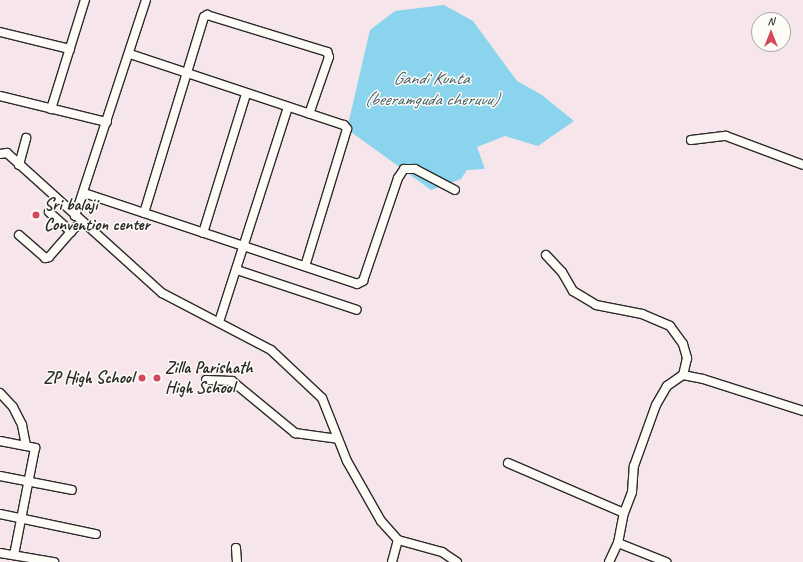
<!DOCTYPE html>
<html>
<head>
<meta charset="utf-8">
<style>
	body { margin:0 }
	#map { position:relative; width:803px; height:562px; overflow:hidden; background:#f6e6ec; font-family:Caveat,sans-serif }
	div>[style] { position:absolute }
	.water>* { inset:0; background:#8bd4ed }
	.roads { filter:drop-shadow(1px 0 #2b2b2b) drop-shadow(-1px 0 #2b2b2b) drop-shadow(0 1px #2b2b2b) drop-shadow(0 -1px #2b2b2b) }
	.minor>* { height:8px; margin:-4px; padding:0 4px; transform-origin:4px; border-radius:4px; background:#fdfcf7 }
	.dots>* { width:11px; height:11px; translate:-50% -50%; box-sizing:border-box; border:2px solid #fdfcf7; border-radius:50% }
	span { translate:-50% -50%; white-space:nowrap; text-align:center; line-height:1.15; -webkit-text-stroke:3px #fdfcf7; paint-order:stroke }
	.poi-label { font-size:17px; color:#2b2b2b; font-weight:700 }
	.left { translate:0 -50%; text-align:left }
	.right { translate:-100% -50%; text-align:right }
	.water-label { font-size:18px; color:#485e65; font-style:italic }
	.north { position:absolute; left:751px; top:12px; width:40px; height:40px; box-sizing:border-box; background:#fdfcf7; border:1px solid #a9a8a5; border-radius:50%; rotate:0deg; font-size:11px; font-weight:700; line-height:16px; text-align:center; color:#2b2b2b }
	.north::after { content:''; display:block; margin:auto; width:14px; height:18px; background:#d1495b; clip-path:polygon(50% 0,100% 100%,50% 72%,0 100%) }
</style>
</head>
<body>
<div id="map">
	<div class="water">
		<i style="clip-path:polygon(444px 5px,473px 21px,517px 81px,542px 95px,574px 121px,538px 146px,505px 136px,477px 147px,485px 169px,467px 170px,461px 179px,431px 190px,347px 129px,370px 30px,395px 11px)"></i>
	</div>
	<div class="roads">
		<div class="minor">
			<i style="left:0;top:32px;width:72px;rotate:13.7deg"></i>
			<i style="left:130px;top:54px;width:225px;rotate:18.4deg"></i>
			<i style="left:344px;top:125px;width:5px;rotate:53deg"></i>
			<i style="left:347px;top:129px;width:143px;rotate:107deg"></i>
			<i style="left:0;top:96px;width:110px;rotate:13.7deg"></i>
			<i style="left:51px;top:109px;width:114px;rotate:-72.7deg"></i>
			<i style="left:691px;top:140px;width:35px;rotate:-7deg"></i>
			<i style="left:726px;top:136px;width:82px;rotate:20.6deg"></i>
			<i style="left:0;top:154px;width:7px;rotate:-8deg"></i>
			<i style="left:7px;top:153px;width:209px;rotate:42.1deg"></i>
			<i style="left:162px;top:293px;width:123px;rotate:27.6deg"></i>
			<i style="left:271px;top:350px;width:70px;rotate:43.3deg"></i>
			<i style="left:322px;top:398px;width:68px;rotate:68.4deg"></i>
			<i style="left:347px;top:461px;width:69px;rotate:60.5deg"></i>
			<i style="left:381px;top:521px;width:25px;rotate:48deg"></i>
			<i style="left:398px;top:540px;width:46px;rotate:15.3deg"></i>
			<i style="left:442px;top:552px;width:18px;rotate:34deg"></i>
			<i style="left:19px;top:165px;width:28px;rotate:-75deg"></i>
			<i style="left:84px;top:193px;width:288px;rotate:18.4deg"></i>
			<i style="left:357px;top:284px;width:7px;rotate:-27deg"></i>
			<i style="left:363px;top:281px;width:109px;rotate:-71.2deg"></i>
			<i style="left:398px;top:178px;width:11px;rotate:-56deg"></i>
			<i style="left:404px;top:169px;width:11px"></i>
			<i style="left:415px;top:169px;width:45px;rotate:27.7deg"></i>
			<i style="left:49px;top:212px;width:30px;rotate:42deg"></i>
			<i style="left:144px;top:213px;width:205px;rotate:-73deg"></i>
			<i style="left:204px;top:17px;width:4px;rotate:-34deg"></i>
			<i style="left:207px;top:15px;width:126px;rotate:17.1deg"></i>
			<i style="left:327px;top:52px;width:5px;rotate:68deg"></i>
			<i style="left:329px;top:57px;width:60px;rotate:109.3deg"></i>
			<i style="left:75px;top:216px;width:227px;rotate:-71.8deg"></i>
			<i style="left:203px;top:233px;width:145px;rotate:-72.8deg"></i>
			<i style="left:19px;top:235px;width:35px;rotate:41deg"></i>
			<i style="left:45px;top:258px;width:4px;rotate:-14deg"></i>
			<i style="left:49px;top:257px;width:37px;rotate:-49deg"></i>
			<i style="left:73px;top:229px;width:12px;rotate:-35deg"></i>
			<i style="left:546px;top:255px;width:23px;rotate:47deg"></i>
			<i style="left:562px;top:272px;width:22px;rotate:60deg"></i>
			<i style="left:573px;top:291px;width:27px;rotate:31deg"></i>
			<i style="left:596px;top:305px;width:47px;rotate:11.1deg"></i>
			<i style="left:642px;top:314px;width:30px;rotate:23deg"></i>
			<i style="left:670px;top:326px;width:22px;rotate:54deg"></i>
			<i style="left:683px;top:344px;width:15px;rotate:74deg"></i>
			<i style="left:687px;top:358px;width:17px;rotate:103deg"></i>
			<i style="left:237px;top:270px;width:126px;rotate:18.4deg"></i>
			<i style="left:219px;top:322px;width:226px;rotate:-72.2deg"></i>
			<i style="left:206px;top:380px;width:26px;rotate:2deg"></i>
			<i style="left:232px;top:381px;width:82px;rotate:39.5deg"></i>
			<i style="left:295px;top:433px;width:43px;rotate:7.9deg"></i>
			<i style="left:0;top:393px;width:19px;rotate:47deg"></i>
			<i style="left:13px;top:407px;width:20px;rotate:63deg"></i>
			<i style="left:22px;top:425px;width:21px;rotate:79deg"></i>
			<i style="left:0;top:441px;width:36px;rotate:11deg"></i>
			<i style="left:35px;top:448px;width:109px;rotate:101.1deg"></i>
			<i style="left:508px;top:463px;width:126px;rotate:23.3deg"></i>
			<i style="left:0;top:476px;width:73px;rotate:11deg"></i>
			<i style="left:0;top:514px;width:98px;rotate:11.8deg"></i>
			<i style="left:618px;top:543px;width:52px;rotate:21.6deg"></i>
			<i style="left:236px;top:548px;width:14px;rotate:86deg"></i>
			<i style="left:0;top:553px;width:55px;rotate:9.5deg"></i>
			<i style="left:392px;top:562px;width:23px;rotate:-75deg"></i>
			<i style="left:609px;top:562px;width:21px;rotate:-65deg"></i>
			<i style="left:618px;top:543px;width:31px;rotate:-79deg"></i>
			<i style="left:624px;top:513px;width:22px;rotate:-69deg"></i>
			<i style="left:632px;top:492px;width:26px;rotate:-86deg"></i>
			<i style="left:634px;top:466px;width:65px;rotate:-70.2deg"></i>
			<i style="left:656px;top:405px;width:22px;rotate:-60deg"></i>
			<i style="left:667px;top:386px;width:19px;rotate:-35deg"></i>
			<i style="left:683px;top:375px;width:20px;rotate:11deg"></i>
			<i style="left:703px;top:379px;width:105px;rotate:17.7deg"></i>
		</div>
	</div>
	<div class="dots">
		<i style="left:36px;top:215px;background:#d1495b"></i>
		<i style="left:142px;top:378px;background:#d1495b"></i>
		<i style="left:157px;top:378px;background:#d1495b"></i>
	</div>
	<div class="poi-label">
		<span class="left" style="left:44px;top:215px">Sri balaji<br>Convention center</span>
		<span class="left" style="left:165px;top:378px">Zilla Parishath<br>High School</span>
		<span class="right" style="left:134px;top:378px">ZP High School</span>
	</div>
	<div class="water-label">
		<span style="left:431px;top:89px">Gandi Kunta<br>(beeramguda cheruvu)</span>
	</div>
	<div class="north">N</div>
</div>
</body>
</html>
